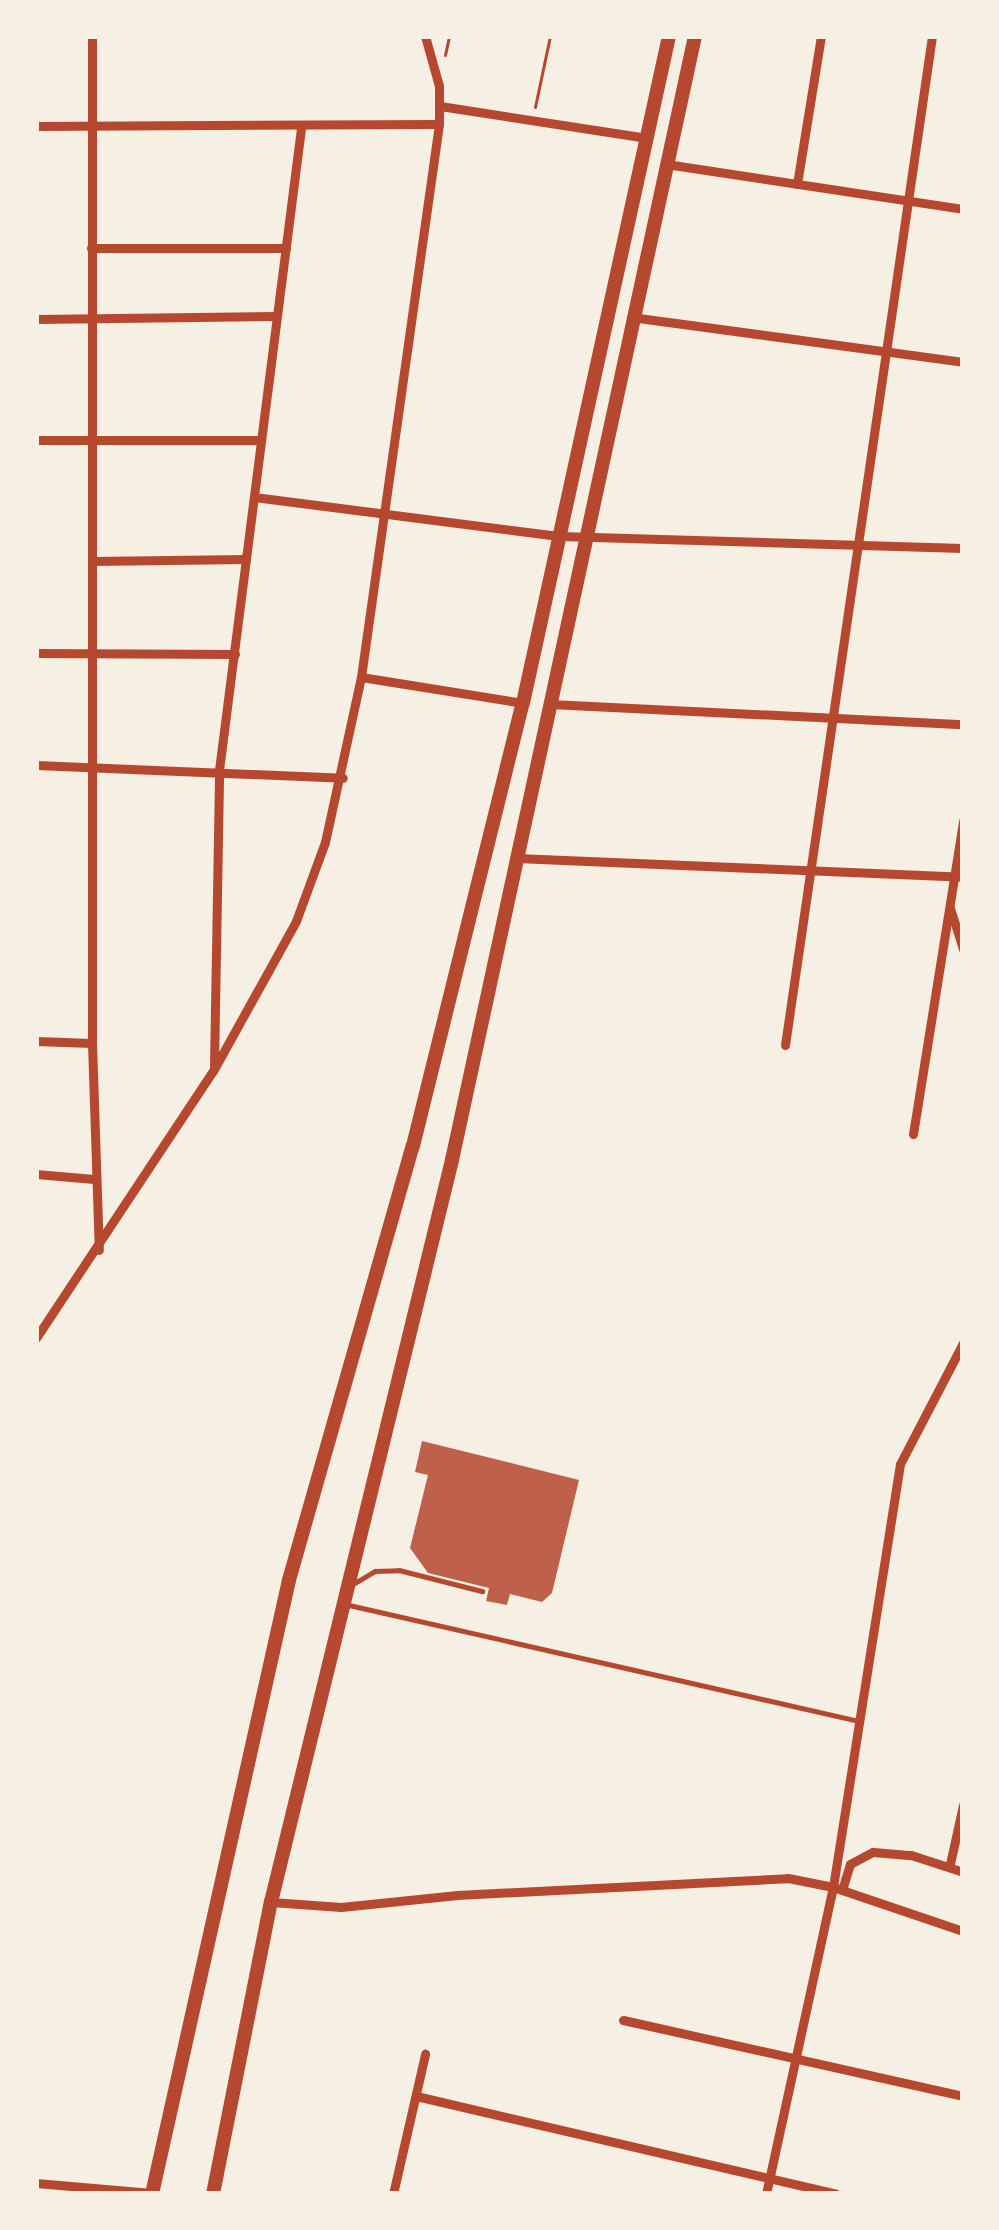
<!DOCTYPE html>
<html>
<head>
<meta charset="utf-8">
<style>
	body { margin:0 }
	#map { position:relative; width:999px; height:2230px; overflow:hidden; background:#f6efe4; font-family:"Sofia Sans Condensed",sans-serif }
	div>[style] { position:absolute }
	.building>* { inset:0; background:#bf614a }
	.path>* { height:3px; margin:-1.5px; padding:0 1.5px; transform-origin:1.5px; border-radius:1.5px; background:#b5482f }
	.service>* { height:4.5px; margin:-2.25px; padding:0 2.25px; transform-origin:2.25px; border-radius:2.25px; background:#b5482f }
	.minor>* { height:9px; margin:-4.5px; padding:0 4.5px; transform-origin:4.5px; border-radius:4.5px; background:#b5482f }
	.primary>* { height:14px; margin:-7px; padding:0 7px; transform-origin:7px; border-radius:7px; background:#b5482f }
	span { translate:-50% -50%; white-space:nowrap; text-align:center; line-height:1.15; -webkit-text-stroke:9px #f6efe4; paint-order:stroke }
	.frame { position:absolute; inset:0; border:39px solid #f6efe4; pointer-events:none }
</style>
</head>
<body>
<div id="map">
	<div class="building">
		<i style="clip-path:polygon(422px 1441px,579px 1480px,552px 1593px,542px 1602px,510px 1594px,507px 1605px,486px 1601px,489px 1588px,428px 1573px,410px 1548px,428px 1475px,415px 1472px)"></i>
	</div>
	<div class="path">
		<i style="left:445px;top:55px;width:19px;rotate:-78deg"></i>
		<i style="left:535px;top:107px;width:73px;rotate:-78.1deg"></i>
	</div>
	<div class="service">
		<i style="left:355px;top:1583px;width:23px;rotate:-31deg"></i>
		<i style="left:375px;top:1571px;width:24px;rotate:-2deg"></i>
		<i style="left:399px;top:1570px;width:86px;rotate:14.2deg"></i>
		<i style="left:349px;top:1605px;width:523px;rotate:12.81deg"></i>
	</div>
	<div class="minor">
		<i style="left:92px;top:36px;width:1007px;rotate:90deg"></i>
		<i style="left:92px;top:1043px;width:207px;rotate:88.1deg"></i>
		<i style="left:440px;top:106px;width:208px;rotate:8.8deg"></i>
		<i style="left:36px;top:126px;width:403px;rotate:-0.3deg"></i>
		<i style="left:666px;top:164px;width:300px;rotate:8.6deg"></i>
		<i style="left:797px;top:184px;width:150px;rotate:-80.8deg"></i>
		<i style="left:91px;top:248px;width:195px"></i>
		<i style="left:631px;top:317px;width:335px;rotate:7.7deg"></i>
		<i style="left:36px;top:319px;width:240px;rotate:-0.7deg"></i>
		<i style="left:36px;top:440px;width:225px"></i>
		<i style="left:254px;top:497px;width:307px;rotate:7.3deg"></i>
		<i style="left:559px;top:536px;width:404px;rotate:1.7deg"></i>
		<i style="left:92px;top:561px;width:154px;rotate:-0.7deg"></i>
		<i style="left:36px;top:653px;width:199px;rotate:0.3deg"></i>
		<i style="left:361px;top:677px;width:164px;rotate:9.1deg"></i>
		<i style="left:550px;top:704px;width:413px;rotate:2.8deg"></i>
		<i style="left:36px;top:765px;width:307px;rotate:2.4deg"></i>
		<i style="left:516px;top:858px;width:447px;rotate:2.4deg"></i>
		<i style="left:950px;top:908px;width:43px;rotate:72.4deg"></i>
		<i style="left:36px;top:1041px;width:56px;rotate:2deg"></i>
		<i style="left:785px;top:1045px;width:1020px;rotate:-81.71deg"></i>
		<i style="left:214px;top:1066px;width:296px;rotate:-89deg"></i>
		<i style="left:219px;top:770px;width:647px;rotate:-82.72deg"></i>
		<i style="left:913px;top:1134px;width:317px;rotate:-80.9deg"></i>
		<i style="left:36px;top:1174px;width:58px;rotate:4.9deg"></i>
		<i style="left:36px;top:1338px;width:320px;rotate:-56.5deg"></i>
		<i style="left:213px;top:1071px;width:171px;rotate:-61deg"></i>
		<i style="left:296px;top:921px;width:84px;rotate:-69.8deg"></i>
		<i style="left:325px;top:842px;width:169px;rotate:-77.7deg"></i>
		<i style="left:361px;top:677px;width:558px;rotate:-81.97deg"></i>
		<i style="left:439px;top:124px;width:38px;rotate:-90deg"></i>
		<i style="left:439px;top:86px;width:52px;rotate:-105.6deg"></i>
		<i style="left:950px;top:1864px;width:60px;rotate:-77.6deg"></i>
		<i style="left:842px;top:1890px;width:27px;rotate:-73deg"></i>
		<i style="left:850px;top:1864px;width:26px;rotate:-28deg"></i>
		<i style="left:873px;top:1852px;width:38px;rotate:5deg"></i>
		<i style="left:911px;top:1855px;width:55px;rotate:18.1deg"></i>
		<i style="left:271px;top:1902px;width:70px;rotate:4.1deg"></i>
		<i style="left:341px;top:1907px;width:117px;rotate:-5.9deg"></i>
		<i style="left:457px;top:1895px;width:331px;rotate:-2.9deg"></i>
		<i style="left:788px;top:1878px;width:46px;rotate:11.3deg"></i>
		<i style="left:833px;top:1887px;width:137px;rotate:18.7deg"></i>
		<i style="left:623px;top:2020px;width:348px;rotate:12.6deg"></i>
		<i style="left:416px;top:2096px;width:431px;rotate:13.1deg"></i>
		<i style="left:36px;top:2183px;width:116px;rotate:4.9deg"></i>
		<i style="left:393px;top:2194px;width:144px;rotate:-77.1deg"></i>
		<i style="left:766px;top:2194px;width:314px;rotate:-77.7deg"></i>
		<i style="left:833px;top:1887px;width:428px;rotate:-81deg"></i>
		<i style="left:900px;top:1464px;width:136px;rotate:-62.5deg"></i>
	</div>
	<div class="primary">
		<i style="left:152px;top:2194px;width:629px;rotate:-77.42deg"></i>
		<i style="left:289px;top:1580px;width:451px;rotate:-74.1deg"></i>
		<i style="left:413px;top:1146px;width:456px;rotate:-76.1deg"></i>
		<i style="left:523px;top:703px;width:683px;rotate:-77.65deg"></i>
		<i style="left:213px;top:2194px;width:298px;rotate:-78.8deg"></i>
		<i style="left:271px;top:1902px;width:764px;rotate:-76.29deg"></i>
		<i style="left:452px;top:1160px;width:1150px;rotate:-77.8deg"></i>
	</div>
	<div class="frame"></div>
</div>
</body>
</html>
